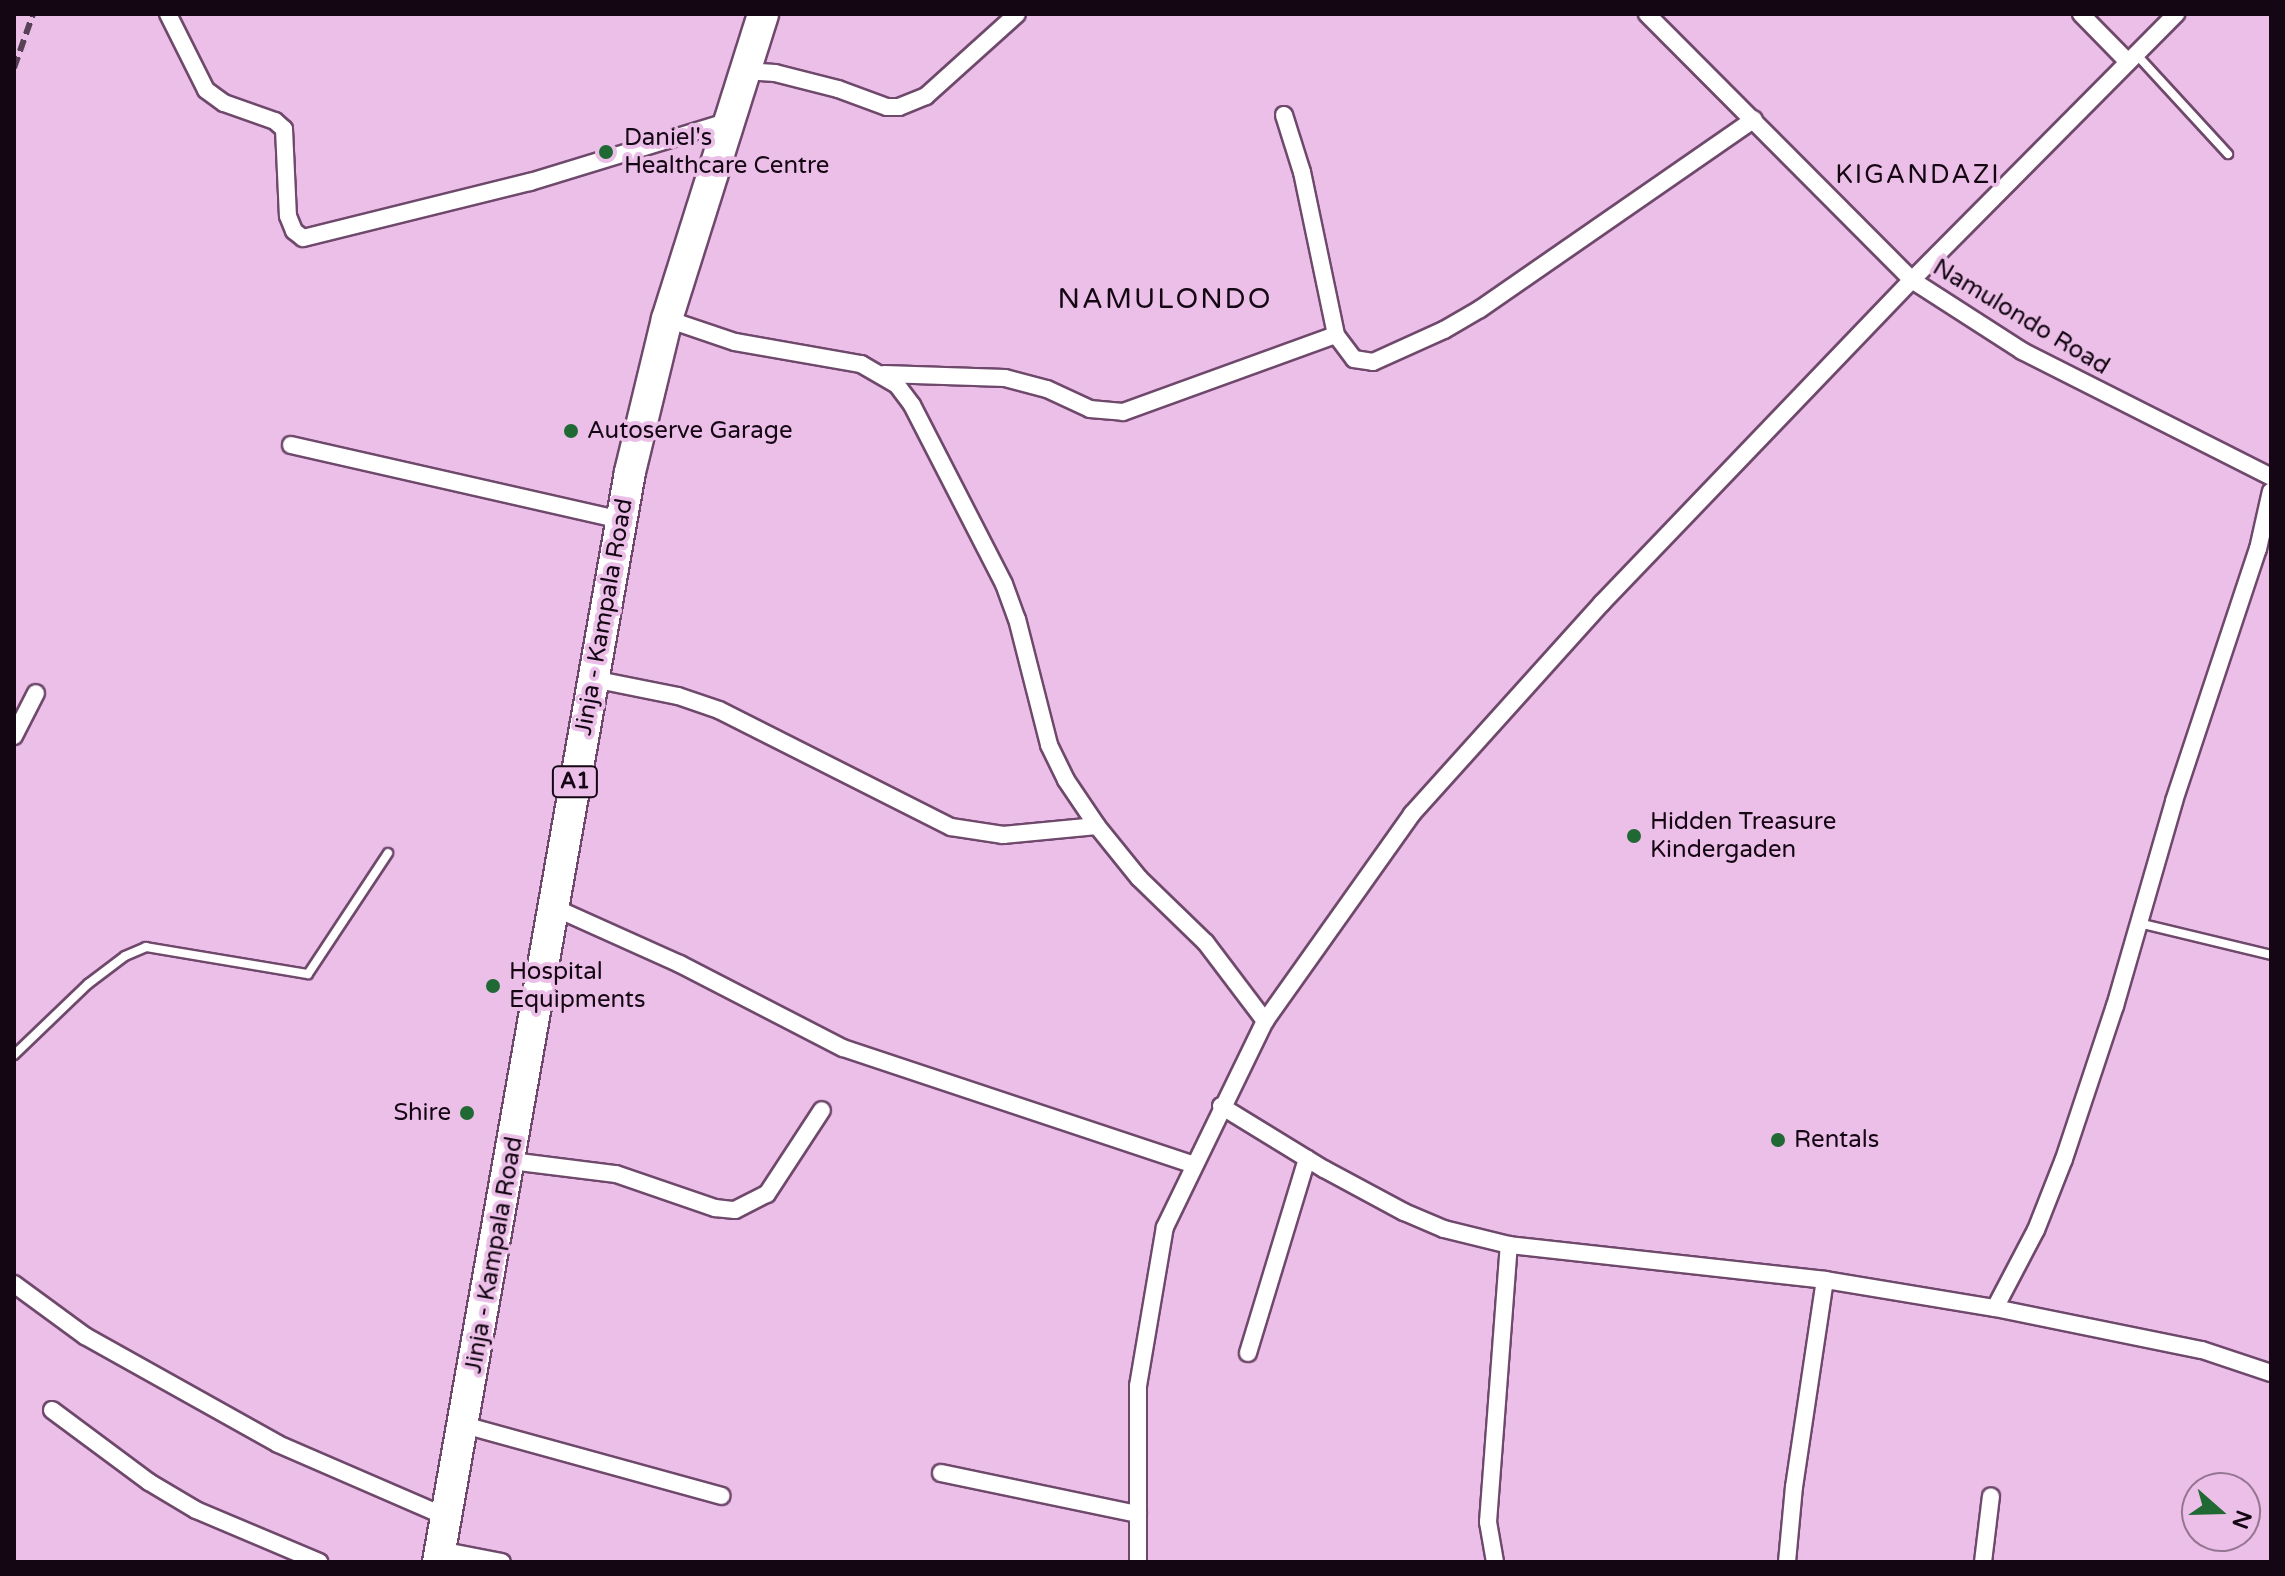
<!DOCTYPE html>
<html>
<head>
<meta charset="utf-8">
<style>
	body { margin:0 }
	#map { position:relative; width:2285px; height:1576px; overflow:hidden; background:#ebbfe7; font-family:"Varela Round",sans-serif }
	div>[style] { position:absolute }
	.roads { filter:drop-shadow(2px 0 #6f496c) drop-shadow(-2px 0 #6f496c) drop-shadow(0 2px #6f496c) drop-shadow(0 -2px #6f496c) }
	.lane>* { height:8px; margin:-4px; padding:0 4px; transform-origin:4px; border-radius:4px; background:#fff }
	.street>* { height:16px; margin:-8px; padding:0 8px; transform-origin:8px; border-radius:8px; background:#fff }
	.highway>* { height:30px; margin:-15px; padding:0 15px; transform-origin:15px; border-radius:15px; background:#fff }
	.rail>* { height:6px; margin-top:-3px; transform-origin:0; background:repeating-linear-gradient(90deg,#594257 0 12px,transparent 0 18px) }
	.dots>* { width:22px; height:22px; translate:-50% -50%; box-sizing:border-box; border:4px solid #ebbfe7; border-radius:50% }
	span { translate:-50% -50%; white-space:nowrap; text-align:center; line-height:1.15; -webkit-text-stroke:8px #ebbfe7; paint-order:stroke }
	.shield-label span { padding:2px 6px; background:#ebbfe7; border:2px solid; border-radius:6px; -webkit-text-stroke-width:0 }
	.shield-label { font-size:22px; color:#140613; font-weight:700 }
	.poi-label { font-size:24px; color:#140613 }
	.left { translate:0 -50%; text-align:left }
	.right { translate:-100% -50%; text-align:right }
	.street-label { font-size:24px; color:#140613 }
	.neighbourhood-label { font-size:26px; color:#140613; letter-spacing:2px }
	.quarter-label { font-size:28px; color:#140613; letter-spacing:2px }
	.frame { position:absolute; inset:0; border:16px solid #140613; pointer-events:none }
	.north { position:absolute; left:2181px; top:1472px; width:80px; height:80px; box-sizing:border-box; background:#ebbfe7; border:2px solid #957592; border-radius:50%; rotate:110deg; font-size:22px; font-weight:700; line-height:32px; text-align:center; color:#140613 }
	.north::after { content:''; display:block; margin:auto; width:28px; height:36px; background:#206834; clip-path:polygon(50% 0,100% 100%,50% 72%,0 100%) }
</style>
</head>
<body>
<div id="map">
	<div class="roads">
		<div class="lane">
			<i style="left:2136px;top:54px;width:136px;rotate:47.4deg"></i>
			<i style="left:2139px;top:923px;width:136px;rotate:13.6deg"></i>
			<i style="left:14px;top:1055px;width:103px;rotate:-43.8deg"></i>
			<i style="left:88px;top:984px;width:46px;rotate:-37.1deg"></i>
			<i style="left:125px;top:956px;width:23px;rotate:-23deg"></i>
			<i style="left:146px;top:947px;width:164px;rotate:9.5deg"></i>
			<i style="left:308px;top:974px;width:145px;rotate:-56.5deg"></i>
		</div>
		<div class="street">
			<i style="left:168px;top:14px;width:85px;rotate:63.4deg"></i>
			<i style="left:206px;top:90px;width:22px;rotate:36deg"></i>
			<i style="left:224px;top:103px;width:54px;rotate:19.4deg"></i>
			<i style="left:275px;top:121px;width:12px;rotate:42deg"></i>
			<i style="left:284px;top:129px;width:87px;rotate:87.4deg"></i>
			<i style="left:288px;top:216px;width:16px;rotate:68deg"></i>
			<i style="left:294px;top:231px;width:11px;rotate:38deg"></i>
			<i style="left:303px;top:238px;width:234px;rotate:-13.9deg"></i>
			<i style="left:530px;top:182px;width:208px;rotate:-17deg"></i>
			<i style="left:1647px;top:14px;width:375px;rotate:45.1deg"></i>
			<i style="left:1912px;top:280px;width:131px;rotate:32.8deg"></i>
			<i style="left:2022px;top:351px;width:279px;rotate:26.8deg"></i>
			<i style="left:2081px;top:14px;width:66px;rotate:45.6deg"></i>
			<i style="left:745px;top:71px;width:30px;rotate:4deg"></i>
			<i style="left:775px;top:73px;width:65px;rotate:14.3deg"></i>
			<i style="left:838px;top:89px;width:52px;rotate:20.2deg"></i>
			<i style="left:887px;top:107px;width:12px"></i>
			<i style="left:899px;top:107px;width:29px;rotate:-22deg"></i>
			<i style="left:926px;top:96px;width:122px;rotate:-42deg"></i>
			<i style="left:1284px;top:115px;width:60px;rotate:72.5deg"></i>
			<i style="left:1302px;top:172px;width:167px;rotate:78.2deg"></i>
			<i style="left:1336px;top:335px;width:30px;rotate:53deg"></i>
			<i style="left:1354px;top:359px;width:19px;rotate:9deg"></i>
			<i style="left:1373px;top:362px;width:78px;rotate:-24.3deg"></i>
			<i style="left:1444px;top:330px;width:42px;rotate:-30.3deg"></i>
			<i style="left:1480px;top:309px;width:333px;rotate:-34.7deg"></i>
			<i style="left:667px;top:319px;width:72px;rotate:18.7deg"></i>
			<i style="left:735px;top:342px;width:128px;rotate:9.9deg"></i>
			<i style="left:861px;top:364px;width:42px;rotate:30.3deg"></i>
			<i style="left:897px;top:385px;width:25px;rotate:53deg"></i>
			<i style="left:912px;top:405px;width:201px;rotate:62.8deg"></i>
			<i style="left:1004px;top:584px;width:37px;rotate:70deg"></i>
			<i style="left:1017px;top:619px;width:130px;rotate:75.7deg"></i>
			<i style="left:1049px;top:745px;width:39px;rotate:64deg"></i>
			<i style="left:1066px;top:780px;width:55px;rotate:56deg"></i>
			<i style="left:1097px;top:826px;width:67px;rotate:51.1deg"></i>
			<i style="left:1139px;top:878px;width:93px;rotate:44.1deg"></i>
			<i style="left:1206px;top:943px;width:98px;rotate:52.9deg"></i>
			<i style="left:884px;top:374px;width:121px;rotate:1.9deg"></i>
			<i style="left:1005px;top:378px;width:43px;rotate:14.7deg"></i>
			<i style="left:1047px;top:389px;width:47px;rotate:24.9deg"></i>
			<i style="left:1090px;top:409px;width:33px;rotate:5deg"></i>
			<i style="left:1123px;top:412px;width:226px;rotate:-19.9deg"></i>
			<i style="left:291px;top:445px;width:339px;rotate:12.8deg"></i>
			<i style="left:593px;top:679px;width:87px;rotate:11.3deg"></i>
			<i style="left:678px;top:696px;width:43px;rotate:18.9deg"></i>
			<i style="left:719px;top:710px;width:260px;rotate:26.8deg"></i>
			<i style="left:951px;top:827px;width:53px;rotate:8.7deg"></i>
			<i style="left:1003px;top:835px;width:94px;rotate:-5.5deg"></i>
			<i style="left:14px;top:736px;width:48px;rotate:-62.9deg"></i>
			<i style="left:553px;top:907px;width:139px;rotate:24.2deg"></i>
			<i style="left:680px;top:964px;width:183px;rotate:27.3deg"></i>
			<i style="left:843px;top:1048px;width:370px;rotate:18.4deg"></i>
			<i style="left:1221px;top:1106px;width:121px;rotate:31.5deg"></i>
			<i style="left:1324px;top:1169px;width:91px;rotate:28.3deg"></i>
			<i style="left:1404px;top:1212px;width:43px;rotate:23deg"></i>
			<i style="left:1444px;top:1229px;width:67px;rotate:13.8deg"></i>
			<i style="left:1509px;top:1245px;width:318px;rotate:6.3deg"></i>
			<i style="left:1825px;top:1280px;width:172px;rotate:9.4deg"></i>
			<i style="left:1995px;top:1308px;width:211px;rotate:11.5deg"></i>
			<i style="left:2202px;top:1350px;width:73px;rotate:18.4deg"></i>
			<i style="left:511px;top:1161px;width:106px;rotate:7.1deg"></i>
			<i style="left:616px;top:1174px;width:105px;rotate:19deg"></i>
			<i style="left:715px;top:1208px;width:20px;rotate:6deg"></i>
			<i style="left:735px;top:1210px;width:36px;rotate:-27deg"></i>
			<i style="left:767px;top:1194px;width:100px;rotate:-56.8deg"></i>
			<i style="left:14px;top:1284px;width:88px;rotate:36.2deg"></i>
			<i style="left:85px;top:1336px;width:221px;rotate:29.2deg"></i>
			<i style="left:278px;top:1444px;width:184px;rotate:23.4deg"></i>
			<i style="left:1995px;top:1308px;width:88px;rotate:-62.3deg"></i>
			<i style="left:2036px;top:1230px;width:76px;rotate:-68.5deg"></i>
			<i style="left:2064px;top:1159px;width:161px;rotate:-71.6deg"></i>
			<i style="left:2115px;top:1006px;width:213px;rotate:-73.9deg"></i>
			<i style="left:2174px;top:801px;width:266px;rotate:-71.6deg"></i>
			<i style="left:2258px;top:549px;width:59px;rotate:-77.4deg"></i>
			<i style="left:1248px;top:1353px;width:203px;rotate:-73.1deg"></i>
			<i style="left:52px;top:1410px;width:121px;rotate:36.6deg"></i>
			<i style="left:149px;top:1482px;width:55px;rotate:30.8deg"></i>
			<i style="left:196px;top:1510px;width:134px;rotate:22.9deg"></i>
			<i style="left:464px;top:1425px;width:267px;rotate:15.4deg"></i>
			<i style="left:941px;top:1473px;width:201px;rotate:11.8deg"></i>
			<i style="left:440px;top:1550px;width:63px;rotate:11deg"></i>
			<i style="left:1138px;top:1562px;width:176px;rotate:-90deg"></i>
			<i style="left:1138px;top:1386px;width:161px;rotate:-80.4deg"></i>
			<i style="left:1165px;top:1227px;width:229px;rotate:-64.1deg"></i>
			<i style="left:1265px;top:1021px;width:254px;rotate:-54.6deg"></i>
			<i style="left:1412px;top:814px;width:284px;rotate:-48deg"></i>
			<i style="left:1602px;top:603px;width:448px;rotate:-46.2deg"></i>
			<i style="left:1912px;top:280px;width:375px;rotate:-45.2deg"></i>
			<i style="left:1495px;top:1562px;width:41px;rotate:-99.9deg"></i>
			<i style="left:1488px;top:1522px;width:278px;rotate:-85.7deg"></i>
			<i style="left:1787px;top:1562px;width:75px;rotate:-84.7deg"></i>
			<i style="left:1794px;top:1487px;width:209px;rotate:-81.5deg"></i>
			<i style="left:1983px;top:1562px;width:66px;rotate:-83.1deg"></i>
		</div>
		<div class="highway">
			<i style="left:438px;top:1562px;width:1107px;rotate:-80.01deg"></i>
			<i style="left:630px;top:472px;width:157px;rotate:-76.4deg"></i>
			<i style="left:667px;top:319px;width:320px;rotate:-72.5deg"></i>
		</div>
	</div>
	<div class="rail">
		<i style="left:14px;top:68px;width:57px;rotate:-70.6deg"></i>
	</div>
	<div class="dots">
		<i style="left:606px;top:152px;background:#206834"></i>
		<i style="left:571px;top:431px;background:#206834"></i>
		<i style="left:1634px;top:836px;background:#206834"></i>
		<i style="left:493px;top:986px;background:#206834"></i>
		<i style="left:467px;top:1113px;background:#206834"></i>
		<i style="left:1778px;top:1140px;background:#206834"></i>
	</div>
	<div class="shield-label">
		<span style="left:575px;top:782px">A1</span>
	</div>
	<div class="poi-label">
		<span class="left" style="left:624px;top:152px">Daniel's<br>Healthcare Centre</span>
		<span class="left" style="left:587px;top:431px">Autoserve Garage</span>
		<span class="left" style="left:1650px;top:836px">Hidden Treasure<br>Kindergaden</span>
		<span class="left" style="left:509px;top:986px">Hospital<br>Equipments</span>
		<span class="right" style="left:451px;top:1113px">Shire</span>
		<span class="left" style="left:1794px;top:1140px">Rentals</span>
	</div>
	<div class="street-label">
		<span style="left:2021px;top:317px;rotate:31deg">Namulondo Road</span>
		<span style="left:604px;top:617px;rotate:-80deg">Jinja - Kampala Road</span>
		<span style="left:494px;top:1255px;rotate:-80deg">Jinja - Kampala Road</span>
	</div>
	<div class="neighbourhood-label">
		<span style="left:1918px;top:175px">KIGANDAZI</span>
	</div>
	<div class="quarter-label">
		<span style="left:1165px;top:299px">NAMULONDO</span>
	</div>
	<div class="frame"></div>
	<div class="north">N</div>
</div>
</body>
</html>
